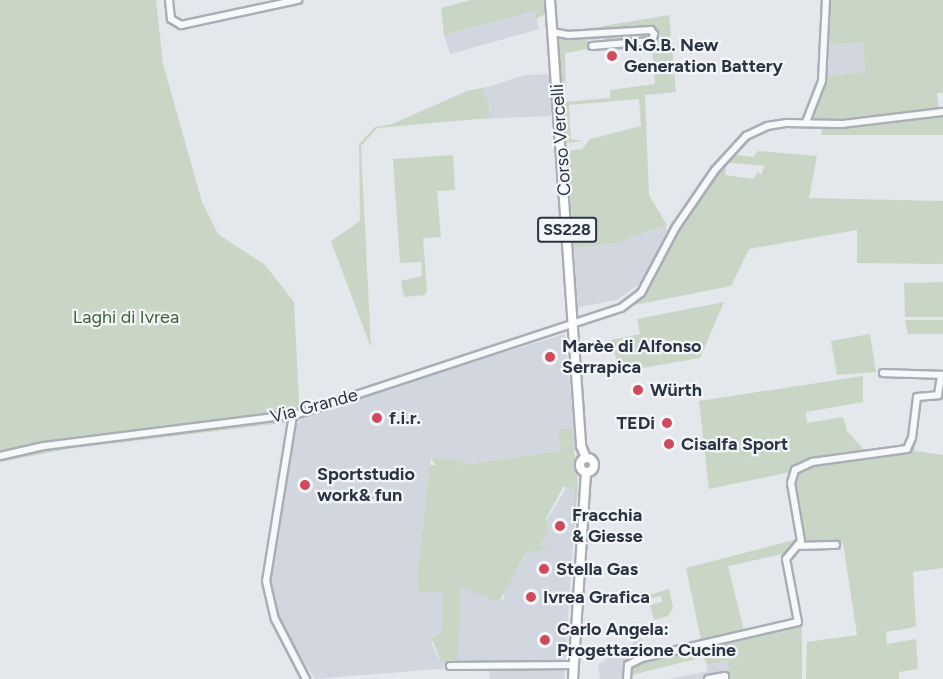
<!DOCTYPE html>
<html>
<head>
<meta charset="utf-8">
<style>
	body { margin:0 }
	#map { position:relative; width:943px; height:679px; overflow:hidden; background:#e4e7ec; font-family:Figtree,sans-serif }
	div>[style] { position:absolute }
	.built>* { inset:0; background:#d2d6de }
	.green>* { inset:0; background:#c9d6c5 }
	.roads { filter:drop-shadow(2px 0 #a9aeb7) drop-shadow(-2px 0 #a9aeb7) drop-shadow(0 2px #a9aeb7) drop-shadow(0 -2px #a9aeb7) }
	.minor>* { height:6px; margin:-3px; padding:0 3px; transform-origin:3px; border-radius:3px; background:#f7f8fa }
	.major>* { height:8px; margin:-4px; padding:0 4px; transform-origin:4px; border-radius:4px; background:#fff }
	.major>.ring { margin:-4px; padding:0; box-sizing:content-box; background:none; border:8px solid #fff; border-radius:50% }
	.dots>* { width:16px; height:16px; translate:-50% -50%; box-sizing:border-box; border:3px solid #f4f6f9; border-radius:50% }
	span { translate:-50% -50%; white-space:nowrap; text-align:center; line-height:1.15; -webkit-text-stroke:4.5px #f4f6f9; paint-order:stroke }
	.shield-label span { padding:2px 4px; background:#f4f6f9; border:2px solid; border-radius:4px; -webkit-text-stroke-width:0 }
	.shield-label { font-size:16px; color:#2b3445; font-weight:700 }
	.poi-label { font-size:18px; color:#2b3445; font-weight:700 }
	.left { translate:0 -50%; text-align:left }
	.right { translate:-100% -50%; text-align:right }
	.street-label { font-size:18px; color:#2b3445 }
	.park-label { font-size:18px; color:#3f6138 }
</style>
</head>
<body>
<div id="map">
	<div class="built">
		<i style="clip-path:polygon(535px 11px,539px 29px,450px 54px,444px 35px)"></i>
		<i style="clip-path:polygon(863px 42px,865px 72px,826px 76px,826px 45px)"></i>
		<i style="clip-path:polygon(551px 74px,551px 116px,481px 119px,475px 91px,525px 75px)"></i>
		<i style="clip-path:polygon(665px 226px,667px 231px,643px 281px,617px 300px,578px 307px,574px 248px,616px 243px)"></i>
		<i style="clip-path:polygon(565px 334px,576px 449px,463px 465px,431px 458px,417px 577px,419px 590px,443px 592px,442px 632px,431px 638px,432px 645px,439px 659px,457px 662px,461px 587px,503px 600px,506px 588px,578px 468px,564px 679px,490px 679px,489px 671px,450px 668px,315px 679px,280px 623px,271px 593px,274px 539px,297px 424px,308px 414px,352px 398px)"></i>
		<i style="clip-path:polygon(641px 637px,645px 656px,622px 663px,624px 679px,600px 679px,598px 665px)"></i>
		<i style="clip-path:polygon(728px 660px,729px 679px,670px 679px,708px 671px,707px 665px)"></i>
	</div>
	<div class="green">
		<i style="clip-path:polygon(0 0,156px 0,163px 64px,202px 202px,218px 234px,265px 265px,294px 302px,300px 421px,67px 449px,0 462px)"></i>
		<i style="clip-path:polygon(471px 0,544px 0,545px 14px,536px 19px,535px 11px,444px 35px,441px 8px)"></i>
		<i style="clip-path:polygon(829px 0,943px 0,943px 93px,937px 93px,939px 110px,850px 122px,812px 121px,826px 76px,865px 72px,863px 42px,826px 45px)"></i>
		<i style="clip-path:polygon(669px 15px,676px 92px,645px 95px,649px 195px,667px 225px,616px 243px,574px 248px,567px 151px,582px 149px,590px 139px,641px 126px,639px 99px,569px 105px,571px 139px,583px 141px,566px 143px,563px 102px,610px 98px,610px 90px,655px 84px,652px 48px,605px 51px,604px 39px,588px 40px,588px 49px,565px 53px,566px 93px,562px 93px,557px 30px,586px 29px)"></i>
		<i style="clip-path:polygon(487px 87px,482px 93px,488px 100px,489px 118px,377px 128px,361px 146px,371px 348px,331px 241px,360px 221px,359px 144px,375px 127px,392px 124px,467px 91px)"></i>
		<i style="clip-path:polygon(943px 114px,943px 135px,821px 135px,823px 125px)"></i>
		<i style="clip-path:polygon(758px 151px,817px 156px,809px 198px,943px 201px,943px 264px,857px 263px,857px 230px,749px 249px,731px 286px,635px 305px,683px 220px,718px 170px,726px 168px,725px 175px,753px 179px,758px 171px,761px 175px,764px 166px,723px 162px,729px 154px,753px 157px)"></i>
		<i style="clip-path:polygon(453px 155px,455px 190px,437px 191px,441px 237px,423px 238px,427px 290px,425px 295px,404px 297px,401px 281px,422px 276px,421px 262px,400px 263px,393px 159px)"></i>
		<i style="clip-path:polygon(943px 282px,943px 317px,905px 317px,904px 283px)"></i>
		<i style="clip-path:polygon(724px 302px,700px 358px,630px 370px,617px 362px,611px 340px,640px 334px,637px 319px)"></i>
		<i style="clip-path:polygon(905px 320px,943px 320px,943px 334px,908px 334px)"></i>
		<i style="clip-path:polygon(870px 334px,876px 372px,837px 375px,831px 341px)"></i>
		<i style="clip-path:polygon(863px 376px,863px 402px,806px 412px,807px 423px,843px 417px,847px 431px,866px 452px,808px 459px,791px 472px,709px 489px,699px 401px)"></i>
		<i style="clip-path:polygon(572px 428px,578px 487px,573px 537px,574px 488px,563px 487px,546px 519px,548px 531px,539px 546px,546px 545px,545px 550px,526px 553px,499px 602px,461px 587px,458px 662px,441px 661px,431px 638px,442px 632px,443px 592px,419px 591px,417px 577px,430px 465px,435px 465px,431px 458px,462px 460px,463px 465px,561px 451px,558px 430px)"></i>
		<i style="clip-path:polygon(913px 440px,915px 451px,943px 455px,943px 568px,913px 572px,916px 627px,886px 632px,887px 644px,916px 639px,918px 669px,899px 672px,899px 679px,806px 679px,807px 642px,857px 635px,843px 543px,803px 546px,792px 485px,794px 474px,805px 465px,905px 452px)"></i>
		<i style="clip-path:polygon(798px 539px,783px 554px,728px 566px,744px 631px,701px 640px,686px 568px)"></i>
		<i style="clip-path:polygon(669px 589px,673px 608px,668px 616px,654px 620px,650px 605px,662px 602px,661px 596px,649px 599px,649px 595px)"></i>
		<i style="clip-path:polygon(802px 626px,802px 679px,729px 679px,728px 660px,707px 665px,704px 657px,628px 676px,635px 662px,749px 633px)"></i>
	</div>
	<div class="roads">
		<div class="minor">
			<i style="left:169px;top:0;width:19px;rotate:84deg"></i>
			<i style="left:171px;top:19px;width:12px;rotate:31deg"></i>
			<i style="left:181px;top:25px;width:120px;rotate:-12.1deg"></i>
			<i style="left:553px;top:32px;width:15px;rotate:11deg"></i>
			<i style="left:568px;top:35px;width:83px;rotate:-3.4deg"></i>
			<i style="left:651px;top:30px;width:5px;rotate:53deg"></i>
			<i style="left:654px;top:34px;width:7px;rotate:106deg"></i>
			<i style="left:652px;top:41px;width:60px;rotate:175.2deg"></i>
			<i style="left:806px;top:122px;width:44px;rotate:-68.7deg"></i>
			<i style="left:822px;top:81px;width:81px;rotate:-87.2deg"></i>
			<i style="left:883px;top:373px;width:60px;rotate:1.9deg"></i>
			<i style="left:293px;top:415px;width:168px;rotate:99.2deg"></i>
			<i style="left:266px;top:581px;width:39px;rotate:77deg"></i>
			<i style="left:275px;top:619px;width:68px;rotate:62.7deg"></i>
			<i style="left:0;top:456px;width:45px;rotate:-12.8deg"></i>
			<i style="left:44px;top:446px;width:256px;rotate:-7.2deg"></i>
			<i style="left:298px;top:414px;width:340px;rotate:-18.2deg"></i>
			<i style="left:621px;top:308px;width:25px;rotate:-37deg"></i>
			<i style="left:641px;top:293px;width:75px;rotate:-62.1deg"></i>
			<i style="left:676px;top:227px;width:69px;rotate:-55.6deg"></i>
			<i style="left:715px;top:170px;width:46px;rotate:-47.6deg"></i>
			<i style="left:746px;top:136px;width:23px;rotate:-25deg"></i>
			<i style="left:767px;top:126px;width:20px;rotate:-9deg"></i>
			<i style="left:787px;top:123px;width:55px;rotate:1deg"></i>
			<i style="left:842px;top:124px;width:102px;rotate:-6.8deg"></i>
			<i style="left:800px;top:546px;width:36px;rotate:-2deg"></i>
			<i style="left:450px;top:666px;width:123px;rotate:-0.5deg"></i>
			<i style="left:627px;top:679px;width:14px;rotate:-86deg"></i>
			<i style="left:628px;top:665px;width:16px;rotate:-27deg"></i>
			<i style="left:642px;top:658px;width:160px;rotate:-13deg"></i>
			<i style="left:798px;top:622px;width:64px;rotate:-100.8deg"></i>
			<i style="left:786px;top:559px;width:23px;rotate:-50deg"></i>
			<i style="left:801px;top:541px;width:59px;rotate:-99.8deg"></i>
			<i style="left:791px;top:483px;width:14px;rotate:-73deg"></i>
			<i style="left:795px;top:470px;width:19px;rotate:-25deg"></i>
			<i style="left:812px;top:462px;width:96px;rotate:-7.8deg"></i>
			<i style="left:907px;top:449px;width:12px;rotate:-66deg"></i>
			<i style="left:912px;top:438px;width:41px;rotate:-83deg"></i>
			<i style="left:917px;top:397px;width:21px;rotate:-5deg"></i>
			<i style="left:938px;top:395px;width:20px;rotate:-81deg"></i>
			<i style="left:708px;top:679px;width:17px;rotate:-10deg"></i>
			<i style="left:725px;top:676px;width:3px;rotate:90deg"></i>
		</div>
		<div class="major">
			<i style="left:550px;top:0;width:447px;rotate:86deg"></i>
			<i style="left:581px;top:446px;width:13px;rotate:67deg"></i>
			<i class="ring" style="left:580px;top:458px;width:6px;height:6px"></i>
			<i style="left:573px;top:679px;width:206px;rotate:-86.4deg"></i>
		</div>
	</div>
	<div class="dots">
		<i style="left:612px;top:56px;background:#d1495b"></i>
		<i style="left:550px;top:357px;background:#d1495b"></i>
		<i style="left:638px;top:390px;background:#d1495b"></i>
		<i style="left:377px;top:418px;background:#d1495b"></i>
		<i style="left:667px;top:423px;background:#d1495b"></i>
		<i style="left:669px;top:444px;background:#d1495b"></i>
		<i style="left:305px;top:485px;background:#d1495b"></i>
		<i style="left:560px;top:526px;background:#d1495b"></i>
		<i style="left:544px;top:569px;background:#d1495b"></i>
		<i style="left:531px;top:597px;background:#d1495b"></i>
		<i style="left:545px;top:640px;background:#d1495b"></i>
	</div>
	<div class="shield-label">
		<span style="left:567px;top:230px">SS228</span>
	</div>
	<div class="poi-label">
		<span class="left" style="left:624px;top:56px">N.G.B. New<br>Generation Battery</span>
		<span class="left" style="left:562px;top:357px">Marèe di Alfonso<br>Serrapica</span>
		<span class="left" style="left:650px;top:390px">Würth</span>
		<span class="left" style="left:389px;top:418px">f.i.r.</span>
		<span class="right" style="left:655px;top:423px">TEDi</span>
		<span class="left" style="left:681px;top:444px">Cisalfa Sport</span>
		<span class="left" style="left:317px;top:485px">Sportstudio<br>work&amp; fun</span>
		<span class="left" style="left:572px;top:526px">Fracchia<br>&amp; Giesse</span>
		<span class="left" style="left:556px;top:569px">Stella Gas</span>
		<span class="left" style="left:543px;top:597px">Ivrea Grafica</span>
		<span class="left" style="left:557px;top:640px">Carlo Angela:<br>Progettazione Cucine</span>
	</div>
	<div class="street-label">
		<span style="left:561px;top:140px;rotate:-94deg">Corso Vercelli</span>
		<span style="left:314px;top:406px;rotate:-15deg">Via Grande</span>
	</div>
	<div class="park-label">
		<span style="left:126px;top:317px">Laghi di Ivrea</span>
	</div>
</div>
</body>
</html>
